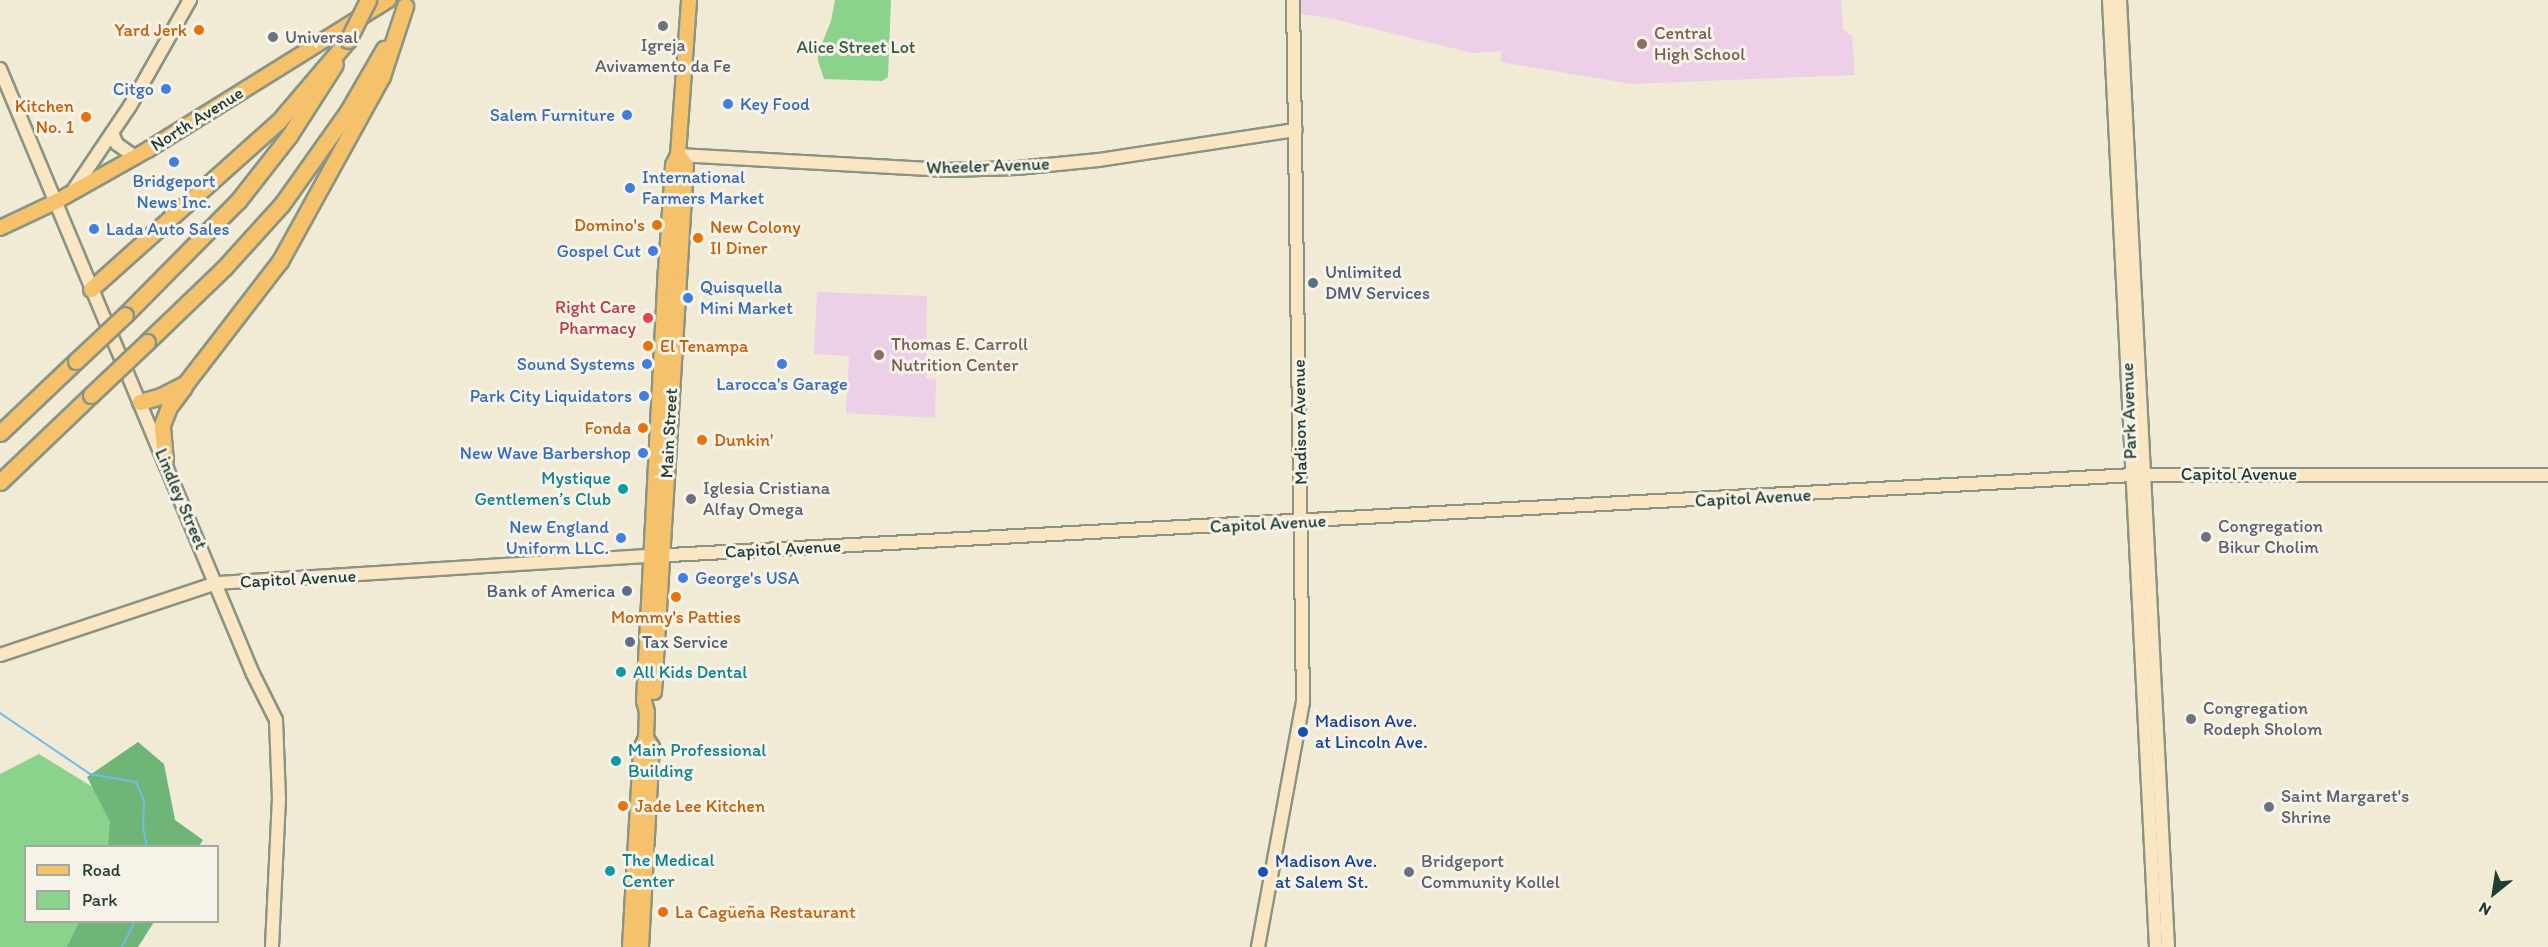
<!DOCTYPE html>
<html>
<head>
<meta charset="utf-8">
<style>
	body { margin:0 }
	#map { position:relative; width:2548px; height:947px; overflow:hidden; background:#f1ead4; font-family:Itim,sans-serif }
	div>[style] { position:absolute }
	.built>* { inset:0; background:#edd0e8 }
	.green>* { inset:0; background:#8bd38d }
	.forest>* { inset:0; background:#70b578 }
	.stream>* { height:2px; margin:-1px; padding:0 1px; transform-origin:1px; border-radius:1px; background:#71bbea }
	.roads { filter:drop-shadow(2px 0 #889484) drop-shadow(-2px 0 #889484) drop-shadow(0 2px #889484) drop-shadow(0 -2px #889484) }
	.secondary>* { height:12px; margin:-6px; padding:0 6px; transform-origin:6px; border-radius:6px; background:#fbe6c4 }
	.primary>* { height:14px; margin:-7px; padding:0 7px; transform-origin:7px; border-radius:7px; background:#f5c16b }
	.highway>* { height:15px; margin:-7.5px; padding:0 7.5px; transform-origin:7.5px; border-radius:7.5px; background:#f5c16b }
	.bridges { filter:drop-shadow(2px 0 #889484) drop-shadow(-2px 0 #889484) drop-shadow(0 2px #889484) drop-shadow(0 -2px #889484) }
	.highway-bridge>* { height:15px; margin:-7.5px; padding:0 7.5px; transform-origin:7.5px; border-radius:7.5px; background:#f5c16b }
	.dots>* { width:16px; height:16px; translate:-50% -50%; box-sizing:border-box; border:3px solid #f7f3e8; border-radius:50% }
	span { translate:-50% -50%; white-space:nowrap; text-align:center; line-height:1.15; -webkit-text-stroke:6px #f7f3e8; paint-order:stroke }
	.food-label { font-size:18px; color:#c56008 }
	.right { translate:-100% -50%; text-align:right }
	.left { translate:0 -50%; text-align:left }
	.education-label { font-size:18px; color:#785e54 }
	.worship-label { font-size:18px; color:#5b616d }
	.park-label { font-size:18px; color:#355b46 }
	.shop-label { font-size:18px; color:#366cbe }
	.street-label { font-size:18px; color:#1f3d34 }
	.service-label { font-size:18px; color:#4e5e75 }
	.health-label { font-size:18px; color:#be3a42 }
	.culture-label { font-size:18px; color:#0d838f }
	.transit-label { font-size:18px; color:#164399 }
	.legend { position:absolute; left:24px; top:845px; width:195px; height:78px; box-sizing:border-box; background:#f7f3e8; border:2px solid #a1aaa0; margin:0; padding:8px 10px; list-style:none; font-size:18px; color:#1f3d34 }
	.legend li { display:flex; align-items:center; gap:12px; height:30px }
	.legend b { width:30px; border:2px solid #a1aaa0 }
	.north { position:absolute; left:2464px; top:863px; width:60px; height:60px; -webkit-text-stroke:4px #f7f3e8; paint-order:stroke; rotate:210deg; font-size:16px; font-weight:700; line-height:24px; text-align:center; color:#1f3d34 }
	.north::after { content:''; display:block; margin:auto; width:21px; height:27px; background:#1f3d34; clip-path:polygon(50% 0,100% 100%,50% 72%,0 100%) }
</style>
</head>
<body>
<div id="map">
	<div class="built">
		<i style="clip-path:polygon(1301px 0,1841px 0,1843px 29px,1852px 36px,1855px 75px,1631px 84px,1501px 62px,1501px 51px,1472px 53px,1334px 19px,1301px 14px)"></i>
		<i style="clip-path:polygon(817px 292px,927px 296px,926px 378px,936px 379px,935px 418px,846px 413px,849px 356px,814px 354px)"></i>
	</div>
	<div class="green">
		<i style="clip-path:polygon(835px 0,891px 0,888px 77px,882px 81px,824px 79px,818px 61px,818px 53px,831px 21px)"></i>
		<i style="clip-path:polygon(39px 754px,96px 789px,137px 846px,26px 846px,26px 922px,121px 922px,106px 947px,0 947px,0 774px)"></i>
	</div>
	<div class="forest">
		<i style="clip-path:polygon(138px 742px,164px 764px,175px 820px,203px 840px,199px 846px,108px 846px,110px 822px,87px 777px)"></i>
		<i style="clip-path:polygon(79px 922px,154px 922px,138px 947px,67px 947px)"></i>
	</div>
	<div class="stream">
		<i style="left:0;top:713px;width:109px;rotate:34.1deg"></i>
		<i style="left:90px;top:774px;width:47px;rotate:9.9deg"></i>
		<i style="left:136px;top:782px;width:21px;rotate:67deg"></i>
		<i style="left:144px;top:801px;width:26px;rotate:92deg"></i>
		<i style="left:143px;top:827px;width:19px;rotate:78deg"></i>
		<i style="left:122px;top:947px;width:28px;rotate:-63deg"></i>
	</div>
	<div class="roads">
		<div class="secondary">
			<i style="left:2109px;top:0;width:948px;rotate:87.16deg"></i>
			<i style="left:2120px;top:0;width:948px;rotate:87.1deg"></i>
			<i style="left:0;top:69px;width:656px;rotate:67.31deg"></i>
			<i style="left:253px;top:674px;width:51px;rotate:63.4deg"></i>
			<i style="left:276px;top:720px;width:78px;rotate:87.8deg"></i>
			<i style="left:279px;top:798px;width:149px;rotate:92.7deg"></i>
			<i style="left:112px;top:133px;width:12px;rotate:66deg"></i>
			<i style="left:117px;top:144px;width:22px;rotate:36deg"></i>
			<i style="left:678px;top:155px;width:269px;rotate:3.2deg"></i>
			<i style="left:947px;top:170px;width:70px;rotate:-1.6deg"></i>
			<i style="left:1017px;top:168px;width:82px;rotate:-5.6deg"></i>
			<i style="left:1099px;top:160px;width:199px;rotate:-8.7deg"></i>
			<i style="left:74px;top:189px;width:100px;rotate:-56deg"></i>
			<i style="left:130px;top:106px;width:122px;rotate:-60.5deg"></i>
			<i style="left:0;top:655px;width:229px;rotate:-18.4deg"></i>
			<i style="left:217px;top:583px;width:436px;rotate:-3.6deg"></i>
			<i style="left:652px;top:556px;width:1481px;rotate:-3.13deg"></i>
			<i style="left:2131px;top:475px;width:417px"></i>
			<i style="left:1258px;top:947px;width:248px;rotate:-79.6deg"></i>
			<i style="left:1303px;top:703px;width:703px;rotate:-90.81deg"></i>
		</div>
		<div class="primary">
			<i style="left:0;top:228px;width:63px;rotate:-25.3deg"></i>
			<i style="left:57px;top:201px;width:106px;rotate:-29.5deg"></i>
			<i style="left:149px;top:149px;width:282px;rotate:-31.9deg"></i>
			<i style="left:654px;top:692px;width:528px;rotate:-86.53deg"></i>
			<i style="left:686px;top:165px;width:13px;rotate:-129deg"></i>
			<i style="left:630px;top:947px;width:198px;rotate:-86.8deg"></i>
			<i style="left:641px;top:749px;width:12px;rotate:-66deg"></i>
			<i style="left:646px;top:738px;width:26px;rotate:-88deg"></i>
			<i style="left:647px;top:712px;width:11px;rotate:-105deg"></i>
			<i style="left:644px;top:701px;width:431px;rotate:-87.1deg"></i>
			<i style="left:666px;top:271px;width:106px;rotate:-86.2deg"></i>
			<i style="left:673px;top:165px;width:11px;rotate:-63deg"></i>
			<i style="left:678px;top:155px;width:155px;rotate:-85.9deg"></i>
			<i style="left:641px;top:947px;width:200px;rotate:-86.9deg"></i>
			<i style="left:652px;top:747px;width:11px;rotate:-124deg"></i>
		</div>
		<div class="highway">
			<i style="left:91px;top:289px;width:251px;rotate:-41.8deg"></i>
			<i style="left:278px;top:122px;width:108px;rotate:-49.5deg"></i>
			<i style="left:125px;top:315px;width:161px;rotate:-45.3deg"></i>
			<i style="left:238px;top:201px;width:83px;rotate:-51.9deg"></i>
			<i style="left:289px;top:136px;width:85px;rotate:-57.4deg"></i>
			<i style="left:147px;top:342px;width:107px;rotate:-43.9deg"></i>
			<i style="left:224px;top:268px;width:86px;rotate:-47.8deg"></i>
			<i style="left:282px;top:204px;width:114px;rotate:-54.6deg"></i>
			<i style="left:348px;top:111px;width:72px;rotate:-59.9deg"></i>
			<i style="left:140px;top:402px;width:22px;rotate:-16deg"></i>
			<i style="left:161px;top:396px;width:28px;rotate:-27deg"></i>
			<i style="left:186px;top:383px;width:154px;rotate:-52.4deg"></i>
			<i style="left:280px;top:261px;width:211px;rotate:-61.1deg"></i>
			<i style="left:382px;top:76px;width:74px;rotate:-71.8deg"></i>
			<i style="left:0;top:433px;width:105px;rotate:-43.5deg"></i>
			<i style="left:165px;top:461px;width:36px;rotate:-95deg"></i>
			<i style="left:162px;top:425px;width:19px;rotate:-69deg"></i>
			<i style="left:169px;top:407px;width:25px;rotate:-53deg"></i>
			<i style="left:0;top:482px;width:126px;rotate:-43.7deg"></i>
		</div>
	</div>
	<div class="bridges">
		<div class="highway-bridge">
			<i style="left:348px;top:40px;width:45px;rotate:-63.4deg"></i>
			<i style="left:76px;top:361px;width:67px;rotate:-43.2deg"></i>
			<i style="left:91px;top:395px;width:77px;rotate:-43.4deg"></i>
		</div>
	</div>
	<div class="dots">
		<i style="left:663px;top:26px;background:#6b7280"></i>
		<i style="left:199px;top:30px;background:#e8710a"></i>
		<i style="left:273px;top:37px;background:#6b7280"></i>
		<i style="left:1642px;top:44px;background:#8d6e63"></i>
		<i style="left:166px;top:89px;background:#3f7fe0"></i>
		<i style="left:728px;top:104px;background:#3f7fe0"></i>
		<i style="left:627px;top:115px;background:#3f7fe0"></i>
		<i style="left:86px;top:117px;background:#e8710a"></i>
		<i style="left:174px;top:162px;background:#3f7fe0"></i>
		<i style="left:630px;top:188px;background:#3f7fe0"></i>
		<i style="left:657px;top:225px;background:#e8710a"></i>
		<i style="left:94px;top:229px;background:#3f7fe0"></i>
		<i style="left:698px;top:238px;background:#e8710a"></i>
		<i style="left:653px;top:251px;background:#3f7fe0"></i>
		<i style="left:1313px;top:283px;background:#5c6f8a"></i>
		<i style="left:688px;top:298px;background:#3f7fe0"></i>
		<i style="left:648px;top:318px;background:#e0444e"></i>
		<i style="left:648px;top:346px;background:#e8710a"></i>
		<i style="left:879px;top:355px;background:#8d6e63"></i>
		<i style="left:647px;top:364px;background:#3f7fe0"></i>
		<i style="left:782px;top:364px;background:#3f7fe0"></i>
		<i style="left:644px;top:396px;background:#3f7fe0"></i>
		<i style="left:643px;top:428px;background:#e8710a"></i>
		<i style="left:702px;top:440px;background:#e8710a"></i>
		<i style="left:643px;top:453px;background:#3f7fe0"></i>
		<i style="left:623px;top:489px;background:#0f9aa8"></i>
		<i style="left:691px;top:499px;background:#6b7280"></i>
		<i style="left:2206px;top:537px;background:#6b7280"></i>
		<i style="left:621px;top:538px;background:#3f7fe0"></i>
		<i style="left:683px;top:578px;background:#3f7fe0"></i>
		<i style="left:627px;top:591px;background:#5c6f8a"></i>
		<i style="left:676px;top:597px;background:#e8710a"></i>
		<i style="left:630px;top:642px;background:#5c6f8a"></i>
		<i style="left:621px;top:672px;background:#0f9aa8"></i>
		<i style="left:2191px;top:719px;background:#6b7280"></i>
		<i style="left:1303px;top:732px;background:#1a4fb4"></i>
		<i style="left:616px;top:761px;background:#0f9aa8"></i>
		<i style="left:623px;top:806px;background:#e8710a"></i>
		<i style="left:2269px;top:807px;background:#6b7280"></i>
		<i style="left:610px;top:871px;background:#0f9aa8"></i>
		<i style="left:1263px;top:872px;background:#1a4fb4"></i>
		<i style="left:1409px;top:872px;background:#6b7280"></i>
		<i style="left:663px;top:912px;background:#e8710a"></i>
	</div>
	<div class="food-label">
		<span class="right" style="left:187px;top:30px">Yard Jerk</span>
		<span class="right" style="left:74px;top:117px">Kitchen<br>No. 1</span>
		<span class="right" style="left:645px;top:225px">Domino's</span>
		<span class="left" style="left:710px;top:238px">New Colony<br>II Diner</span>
		<span class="left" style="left:660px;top:346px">El Tenampa</span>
		<span class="right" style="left:631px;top:428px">Fonda</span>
		<span class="left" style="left:714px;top:440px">Dunkin'</span>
		<span style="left:676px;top:617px">Mommy's Patties</span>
		<span class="left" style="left:635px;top:806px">Jade Lee Kitchen</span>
		<span class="left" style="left:675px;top:912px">La Cagüeña Restaurant</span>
	</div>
	<div class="education-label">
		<span class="left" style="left:1654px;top:44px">Central<br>High School</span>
		<span class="left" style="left:891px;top:355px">Thomas E. Carroll<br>Nutrition Center</span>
	</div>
	<div class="worship-label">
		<span class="left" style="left:285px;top:37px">Universal</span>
		<span style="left:663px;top:56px">Igreja<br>Avivamento da Fe</span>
		<span class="left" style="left:703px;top:499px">Iglesia Cristiana<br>Alfay Omega</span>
		<span class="left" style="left:2218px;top:537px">Congregation<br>Bikur Cholim</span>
		<span class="left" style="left:2203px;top:719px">Congregation<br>Rodeph Sholom</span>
		<span class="left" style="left:2281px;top:807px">Saint Margaret's<br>Shrine</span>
		<span class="left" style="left:1421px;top:872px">Bridgeport<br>Community Kollel</span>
	</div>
	<div class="park-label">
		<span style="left:856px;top:47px">Alice Street Lot</span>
	</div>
	<div class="shop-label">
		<span class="right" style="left:154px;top:89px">Citgo</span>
		<span class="left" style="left:740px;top:104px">Key Food</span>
		<span class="right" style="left:615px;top:115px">Salem Furniture</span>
		<span class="left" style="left:642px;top:188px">International<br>Farmers Market</span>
		<span style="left:174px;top:192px">Bridgeport<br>News Inc.</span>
		<span class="left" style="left:106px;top:229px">Lada Auto Sales</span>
		<span class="right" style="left:641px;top:251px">Gospel Cut</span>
		<span class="left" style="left:700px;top:298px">Quisquella<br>Mini Market</span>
		<span class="right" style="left:635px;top:364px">Sound Systems</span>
		<span style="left:782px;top:384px">Larocca's Garage</span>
		<span class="right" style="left:632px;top:396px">Park City Liquidators</span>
		<span class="right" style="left:631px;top:453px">New Wave Barbershop</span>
		<span class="right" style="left:609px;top:538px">New England<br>Uniform LLC.</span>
		<span class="left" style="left:695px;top:578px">George's USA</span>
	</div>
	<div class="street-label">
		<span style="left:197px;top:119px;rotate:-32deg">North Avenue</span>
		<span style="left:988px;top:166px;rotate:-2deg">Wheeler Avenue</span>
		<span style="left:2129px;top:411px;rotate:-92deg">Park Avenue</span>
		<span style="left:1300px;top:422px;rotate:-91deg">Madison Avenue</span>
		<span style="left:669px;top:433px;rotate:-87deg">Main Street</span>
		<span style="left:2239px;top:474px">Capitol Avenue</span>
		<span style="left:1753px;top:498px;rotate:-3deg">Capitol Avenue</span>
		<span style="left:181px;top:499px;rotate:67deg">Lindley Street</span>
		<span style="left:1268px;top:524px;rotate:-3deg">Capitol Avenue</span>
		<span style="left:783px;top:549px;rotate:-3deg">Capitol Avenue</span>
		<span style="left:298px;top:579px;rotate:-3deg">Capitol Avenue</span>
	</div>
	<div class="service-label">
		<span class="left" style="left:1325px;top:283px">Unlimited<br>DMV Services</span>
		<span class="right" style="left:615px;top:591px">Bank of America</span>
		<span class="left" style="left:642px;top:642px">Tax Service</span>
	</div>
	<div class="health-label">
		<span class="right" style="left:636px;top:318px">Right Care<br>Pharmacy</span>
	</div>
	<div class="culture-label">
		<span class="right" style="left:611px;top:489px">Mystique<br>Gentlemen’s Club</span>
		<span class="left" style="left:633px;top:672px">All Kids Dental</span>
		<span class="left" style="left:628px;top:761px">Main Professional<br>Building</span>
		<span class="left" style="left:622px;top:871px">The Medical<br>Center</span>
	</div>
	<div class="transit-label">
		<span class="left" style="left:1315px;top:732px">Madison Ave.<br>at Lincoln Ave.</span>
		<span class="left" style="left:1275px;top:872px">Madison Ave.<br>at Salem St.</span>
	</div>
	<ul class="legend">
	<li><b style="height:8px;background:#f5c16b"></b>Road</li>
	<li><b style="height:16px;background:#8bd38d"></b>Park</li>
	</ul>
	<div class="north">N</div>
</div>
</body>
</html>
